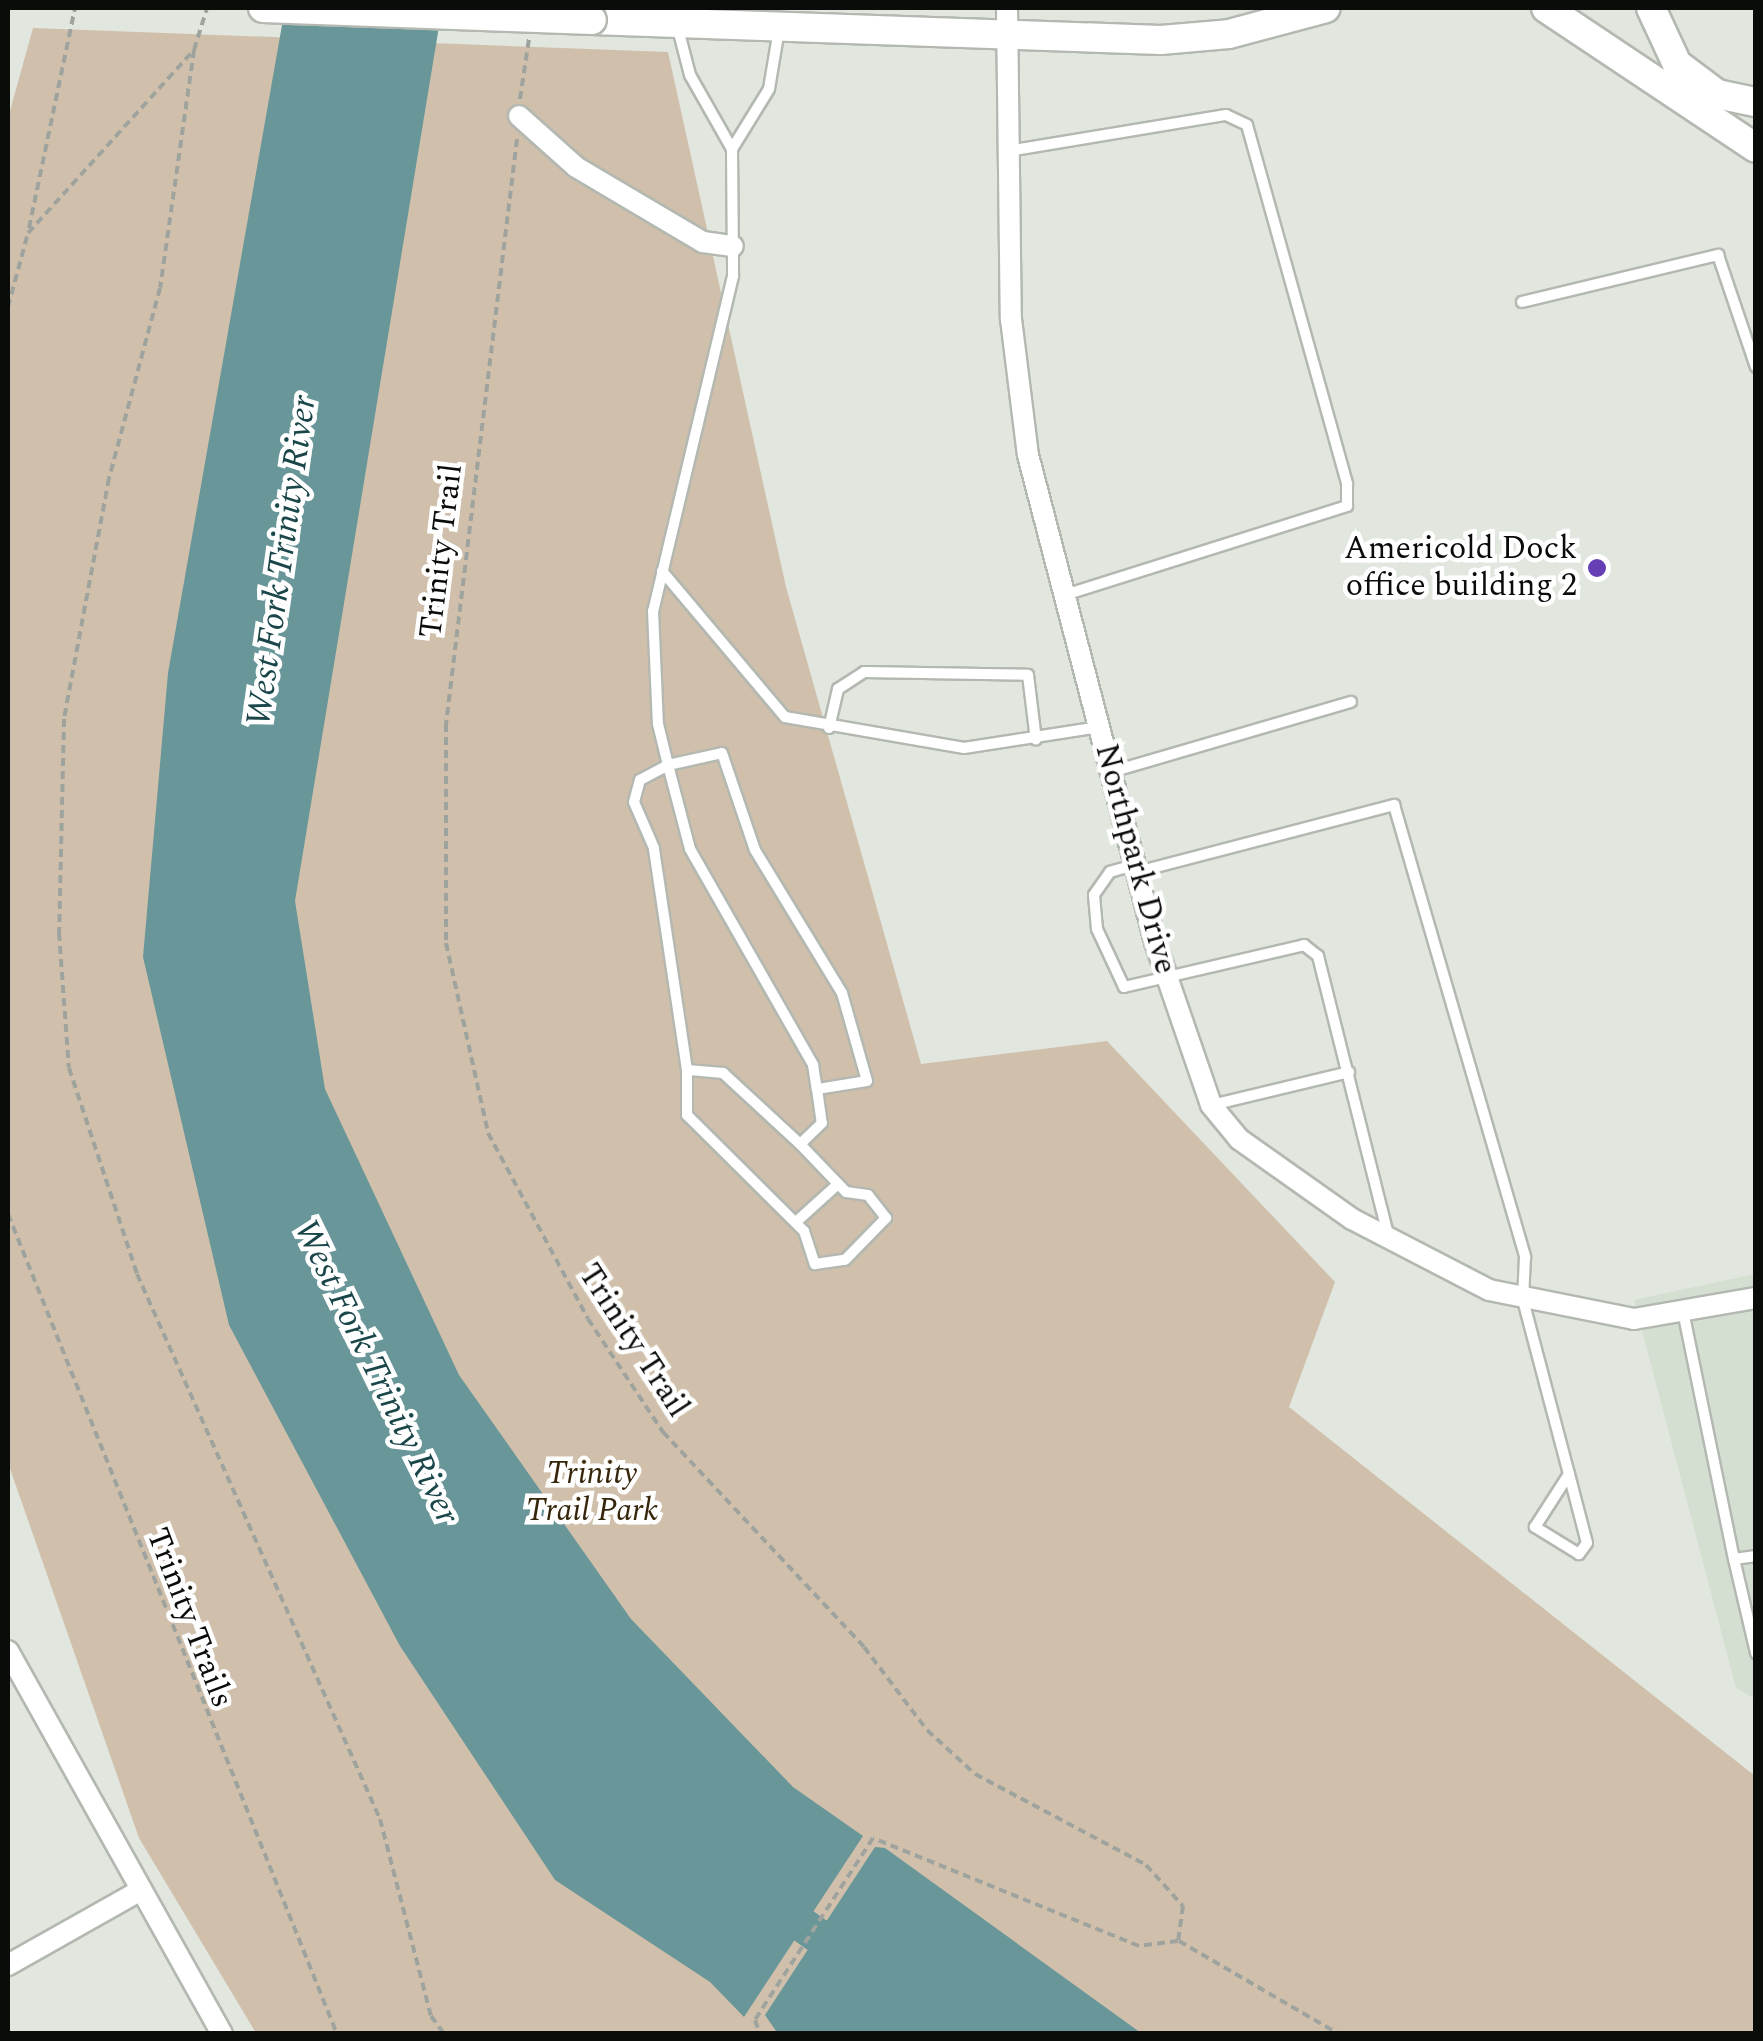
<!DOCTYPE html>
<html>
<head>
<meta charset="utf-8">
<style>
	body { margin:0 }
	#map { position:relative; width:1763px; height:2041px; overflow:hidden; background:#e1e6df; font-family:Spectral,serif }
	div>[style] { position:absolute }
	.built>* { inset:0; background:#d4dfd1 }
	.green>* { inset:0; background:#d0c0ab }
	.water>* { inset:0; background:#689699 }
	.river>* { height:35px; margin:-17.5px; padding:0 17.5px; transform-origin:17.5px; border-radius:17.5px; background:#689699 }
	.path>* { height:4px; margin-top:-2px; transform-origin:0; background:repeating-linear-gradient(90deg,#9fa39e 0 8px,transparent 0 13px) }
	.roads { filter:drop-shadow(2px 0 #b3b8b1) drop-shadow(-2px 0 #b3b8b1) drop-shadow(0 2px #b3b8b1) drop-shadow(0 -2px #b3b8b1) }
	.lane>* { height:10px; margin:-5px; padding:0 5px; transform-origin:5px; border-radius:5px; background:#fff }
	.street>* { height:20px; margin:-10px; padding:0 10px; transform-origin:10px; border-radius:10px; background:#fff }
	.secondary>* { height:28px; margin:-14px; padding:0 14px; transform-origin:14px; border-radius:14px; background:#fff }
	.bridges { filter:drop-shadow(2px 0 #b3b8b1) drop-shadow(-2px 0 #b3b8b1) drop-shadow(0 2px #b3b8b1) drop-shadow(0 -2px #b3b8b1) }
	.secondary-bridge>* { height:28px; margin:-14px; padding:0 14px; transform-origin:14px; border-radius:14px; background:#fff }
	.dots>* { width:28px; height:28px; translate:-50% -50%; box-sizing:border-box; border:5px solid #fff; border-radius:50% }
	span { translate:-50% -50%; white-space:nowrap; text-align:center; line-height:1.15; -webkit-text-stroke:9px #fff; paint-order:stroke }
	.poi-label { font-size:32px; color:#0a0c0a }
	.right { translate:-100% -50%; text-align:right }
	.street-label { font-size:32px; color:#0a0c0a }
	.park-label { font-size:32px; color:#36260b; font-style:italic }
	.water-label { font-size:35px; color:#1a4649; font-style:italic }
	.frame { position:absolute; inset:0; border:10px solid #0a0c0a; pointer-events:none }
</style>
</head>
<body>
<div id="map">
	<div class="built">
		<i style="clip-path:polygon(1755px 1274px,1755px 1699px,1736px 1688px,1634px 1300px)"></i>
	</div>
	<div class="green">
		<i style="clip-path:polygon(33px 28px,668px 52px,786px 587px,921px 1064px,1107px 1041px,1335px 1282px,1289px 1407px,1755px 1776px,1755px 2033px,256px 2033px,139px 1838px,8px 1463px,8px 118px)"></i>
	</div>
	<div class="water">
		<i style="clip-path:polygon(285px 8px,442px 8px,295px 901px,325px 1089px,459px 1375px,631px 1619px,793px 1787px,863px 1836px,744px 2017px,710px 1982px,555px 1880px,400px 1646px,229px 1325px,143px 957px,168px 673px)"></i>
		<i style="clip-path:polygon(875px 1847px,885px 1848px,1141px 2033px,776px 2031px,765px 2015px)"></i>
	</div>
	<div class="river">
		<i style="left:766px;top:1899px;width:108px;rotate:35.2deg"></i>
	</div>
	<div class="path">
		<i style="left:194px;top:50px;width:240px;rotate:98.1deg"></i>
		<i style="left:160px;top:288px;width:197px;rotate:105deg"></i>
		<i style="left:109px;top:478px;width:245px;rotate:100.6deg"></i>
		<i style="left:64px;top:719px;width:214px;rotate:91.3deg"></i>
		<i style="left:59px;top:933px;width:135px;rotate:85.8deg"></i>
		<i style="left:69px;top:1068px;width:217px;rotate:71.7deg"></i>
		<i style="left:137px;top:1274px;width:597px;rotate:65.97deg"></i>
		<i style="left:380px;top:1819px;width:203px;rotate:75.5deg"></i>
		<i style="left:431px;top:2016px;width:22px;rotate:54deg"></i>
		<i style="left:520px;top:99px;width:61px;rotate:-81.5deg"></i>
		<i style="left:517px;top:139px;width:589px;rotate:96.92deg"></i>
		<i style="left:446px;top:724px;width:219px;rotate:90deg"></i>
		<i style="left:446px;top:943px;width:195px;rotate:77.5deg"></i>
		<i style="left:488px;top:1133px;width:211px;rotate:61.7deg"></i>
		<i style="left:588px;top:1319px;width:136px;rotate:56.4deg"></i>
		<i style="left:663px;top:1432px;width:294px;rotate:46.9deg"></i>
		<i style="left:864px;top:1647px;width:104px;rotate:52.8deg"></i>
		<i style="left:927px;top:1730px;width:65px;rotate:42.5deg"></i>
		<i style="left:975px;top:1774px;width:194px;rotate:28deg"></i>
		<i style="left:1146px;top:1865px;width:55px;rotate:47.9deg"></i>
		<i style="left:1183px;top:1906px;width:35px;rotate:98deg"></i>
		<i style="left:1178px;top:1941px;width:39px;rotate:173deg"></i>
		<i style="left:1139px;top:1946px;width:287px;rotate:-157.9deg"></i>
		<i style="left:873px;top:1838px;width:217px;rotate:123deg"></i>
		<i style="left:755px;top:2020px;width:15px;rotate:70deg"></i>
		<i style="left:29px;top:228px;width:225px;rotate:-78.2deg"></i>
		<i style="left:8px;top:307px;width:77px;rotate:-74.9deg"></i>
		<i style="left:28px;top:233px;width:247px;rotate:-47.8deg"></i>
		<i style="left:194px;top:50px;width:44px;rotate:-72.8deg"></i>
		<i style="left:8px;top:1214px;width:884px;rotate:68.14deg"></i>
		<i style="left:1179px;top:1941px;width:185px;rotate:30.2deg"></i>
	</div>
	<div class="roads">
		<div class="lane">
			<i style="left:677px;top:25px;width:52px;rotate:75.4deg"></i>
			<i style="left:690px;top:75px;width:85px;rotate:60.4deg"></i>
			<i style="left:732px;top:149px;width:70px;rotate:-58.3deg"></i>
			<i style="left:769px;top:89px;width:61px;rotate:-80.5deg"></i>
			<i style="left:732px;top:149px;width:127px;rotate:89.5deg"></i>
			<i style="left:733px;top:276px;width:344px;rotate:103.4deg"></i>
			<i style="left:653px;top:611px;width:113px;rotate:87.5deg"></i>
			<i style="left:658px;top:724px;width:42px;rotate:76.3deg"></i>
			<i style="left:668px;top:765px;width:87px;rotate:75.3deg"></i>
			<i style="left:690px;top:849px;width:249px;rotate:60.3deg"></i>
			<i style="left:813px;top:1065px;width:24px;rotate:81deg"></i>
			<i style="left:817px;top:1089px;width:34px;rotate:82deg"></i>
			<i style="left:822px;top:1123px;width:30px;rotate:136deg"></i>
			<i style="left:800px;top:1144px;width:105px;rotate:-137.3deg"></i>
			<i style="left:723px;top:1073px;width:36px;rotate:-175deg"></i>
			<i style="left:687px;top:1070px;width:224px;rotate:-98.5deg"></i>
			<i style="left:654px;top:848px;width:50px;rotate:-113.5deg"></i>
			<i style="left:634px;top:802px;width:23px;rotate:-75deg"></i>
			<i style="left:640px;top:780px;width:32px;rotate:-28deg"></i>
			<i style="left:668px;top:765px;width:55px;rotate:-12.5deg"></i>
			<i style="left:722px;top:753px;width:102px;rotate:71.2deg"></i>
			<i style="left:755px;top:850px;width:167px;rotate:58.7deg"></i>
			<i style="left:842px;top:993px;width:91px;rotate:74.1deg"></i>
			<i style="left:867px;top:1081px;width:51px;rotate:170.9deg"></i>
			<i style="left:1008px;top:151px;width:221px;rotate:-9.4deg"></i>
			<i style="left:1226px;top:115px;width:23px;rotate:25deg"></i>
			<i style="left:1247px;top:125px;width:373px;rotate:74.4deg"></i>
			<i style="left:1347px;top:484px;width:22px;rotate:90deg"></i>
			<i style="left:1347px;top:506px;width:296px;rotate:162.5deg"></i>
			<i style="left:1522px;top:302px;width:202px;rotate:-13.5deg"></i>
			<i style="left:1718px;top:255px;width:118px;rotate:71.3deg"></i>
			<i style="left:662px;top:571px;width:191px;rotate:49.9deg"></i>
			<i style="left:785px;top:717px;width:182px;rotate:9.8deg"></i>
			<i style="left:964px;top:748px;width:137px;rotate:-8.8deg"></i>
			<i style="left:829px;top:728px;width:40px;rotate:-77deg"></i>
			<i style="left:838px;top:689px;width:31px;rotate:-33deg"></i>
			<i style="left:864px;top:672px;width:164px;rotate:1deg"></i>
			<i style="left:1028px;top:675px;width:65px;rotate:83deg"></i>
			<i style="left:1111px;top:772px;width:250px;rotate:-16.3deg"></i>
			<i style="left:1134px;top:865px;width:25px;rotate:164deg"></i>
			<i style="left:1110px;top:872px;width:28px;rotate:125deg"></i>
			<i style="left:1094px;top:895px;width:34px;rotate:85deg"></i>
			<i style="left:1097px;top:929px;width:64px;rotate:65deg"></i>
			<i style="left:1124px;top:987px;width:185px;rotate:-13.1deg"></i>
			<i style="left:1304px;top:945px;width:18px;rotate:38deg"></i>
			<i style="left:1318px;top:956px;width:291px;rotate:75.9deg"></i>
			<i style="left:1137px;top:872px;width:266px;rotate:-14.6deg"></i>
			<i style="left:1394px;top:805px;width:471px;rotate:73.8deg"></i>
			<i style="left:1525px;top:1257px;width:43px;rotate:92.7deg"></i>
			<i style="left:1523px;top:1300px;width:180px;rotate:75.2deg"></i>
			<i style="left:1569px;top:1474px;width:71px;rotate:75.4deg"></i>
			<i style="left:1587px;top:1543px;width:14px;rotate:126deg"></i>
			<i style="left:1579px;top:1554px;width:52px;rotate:-148.5deg"></i>
			<i style="left:1535px;top:1527px;width:63px;rotate:-57.3deg"></i>
			<i style="left:687px;top:1070px;width:45px;rotate:90deg"></i>
			<i style="left:687px;top:1115px;width:165px;rotate:44.8deg"></i>
			<i style="left:804px;top:1231px;width:35px;rotate:72deg"></i>
			<i style="left:815px;top:1264px;width:30px;rotate:-8deg"></i>
			<i style="left:845px;top:1260px;width:59px;rotate:-45.7deg"></i>
			<i style="left:886px;top:1218px;width:29px;rotate:-128deg"></i>
			<i style="left:868px;top:1195px;width:22px;rotate:-172deg"></i>
			<i style="left:846px;top:1192px;width:66px;rotate:-133.8deg"></i>
			<i style="left:1212px;top:1105px;width:141px;rotate:-13.5deg"></i>
			<i style="left:796px;top:1222px;width:57px;rotate:-42.1deg"></i>
			<i style="left:1683px;top:1311px;width:253px;rotate:78.4deg"></i>
			<i style="left:1734px;top:1559px;width:22px;rotate:-8deg"></i>
			<i style="left:1734px;top:1559px;width:97px;rotate:76.8deg"></i>
		</div>
		<div class="street">
			<i style="left:1007px;top:8px;width:311px;rotate:89.3deg"></i>
			<i style="left:1011px;top:319px;width:137px;rotate:82.9deg"></i>
			<i style="left:1028px;top:455px;width:503px;rotate:75.38deg"></i>
			<i style="left:1155px;top:942px;width:172px;rotate:71deg"></i>
			<i style="left:1211px;top:1105px;width:44px;rotate:50.5deg"></i>
			<i style="left:1239px;top:1139px;width:138px;rotate:35.3deg"></i>
			<i style="left:1352px;top:1219px;width:154px;rotate:27.4deg"></i>
			<i style="left:1489px;top:1290px;width:148px;rotate:11.3deg"></i>
			<i style="left:1634px;top:1319px;width:124px;rotate:-9.8deg"></i>
			<i style="left:519px;top:116px;width:76px;rotate:41.8deg"></i>
			<i style="left:576px;top:167px;width:147px;rotate:30.6deg"></i>
			<i style="left:703px;top:242px;width:30px;rotate:8deg"></i>
			<i style="left:8px;top:1651px;width:439px;rotate:60.8deg"></i>
			<i style="left:8px;top:1965px;width:153px;rotate:-29.4deg"></i>
		</div>
		<div class="secondary">
			<i style="left:1546px;top:8px;width:252px;rotate:33.7deg"></i>
			<i style="left:1651px;top:8px;width:62px;rotate:65.1deg"></i>
			<i style="left:1677px;top:64px;width:50px;rotate:36.9deg"></i>
			<i style="left:1717px;top:94px;width:40px;rotate:12deg"></i>
			<i style="left:592px;top:20px;width:569px;rotate:2.01deg"></i>
			<i style="left:1161px;top:40px;width:68px;rotate:-5deg"></i>
			<i style="left:1229px;top:34px;width:100px;rotate:-15deg"></i>
		</div>
	</div>
	<div class="bridges">
		<div class="secondary-bridge">
			<i style="left:263px;top:8px;width:329px;rotate:2.1deg"></i>
		</div>
	</div>
	<div class="dots">
		<i style="left:1597px;top:568px;background:#663fb7"></i>
	</div>
	<div class="poi-label">
		<span class="right" style="left:1577px;top:568px">Americold Dock<br>office building 2</span>
	</div>
	<div class="street-label">
		<span style="left:442px;top:551px;rotate:-83deg">Trinity Trail</span>
		<span style="left:1135px;top:859px;rotate:75deg">Northpark Drive</span>
		<span style="left:633px;top:1341px;rotate:57deg">Trinity Trail</span>
		<span style="left:189px;top:1618px;rotate:69deg">Trinity Trails</span>
	</div>
	<div class="park-label">
		<span style="left:592px;top:1493px">Trinity<br>Trail Park</span>
	</div>
	<div class="water-label">
		<span style="left:282px;top:561px;rotate:-82deg">West Fork Trinity River</span>
		<span style="left:376px;top:1372px;rotate:64deg">West Fork Trinity River</span>
	</div>
	<div class="frame"></div>
</div>
</body>
</html>
